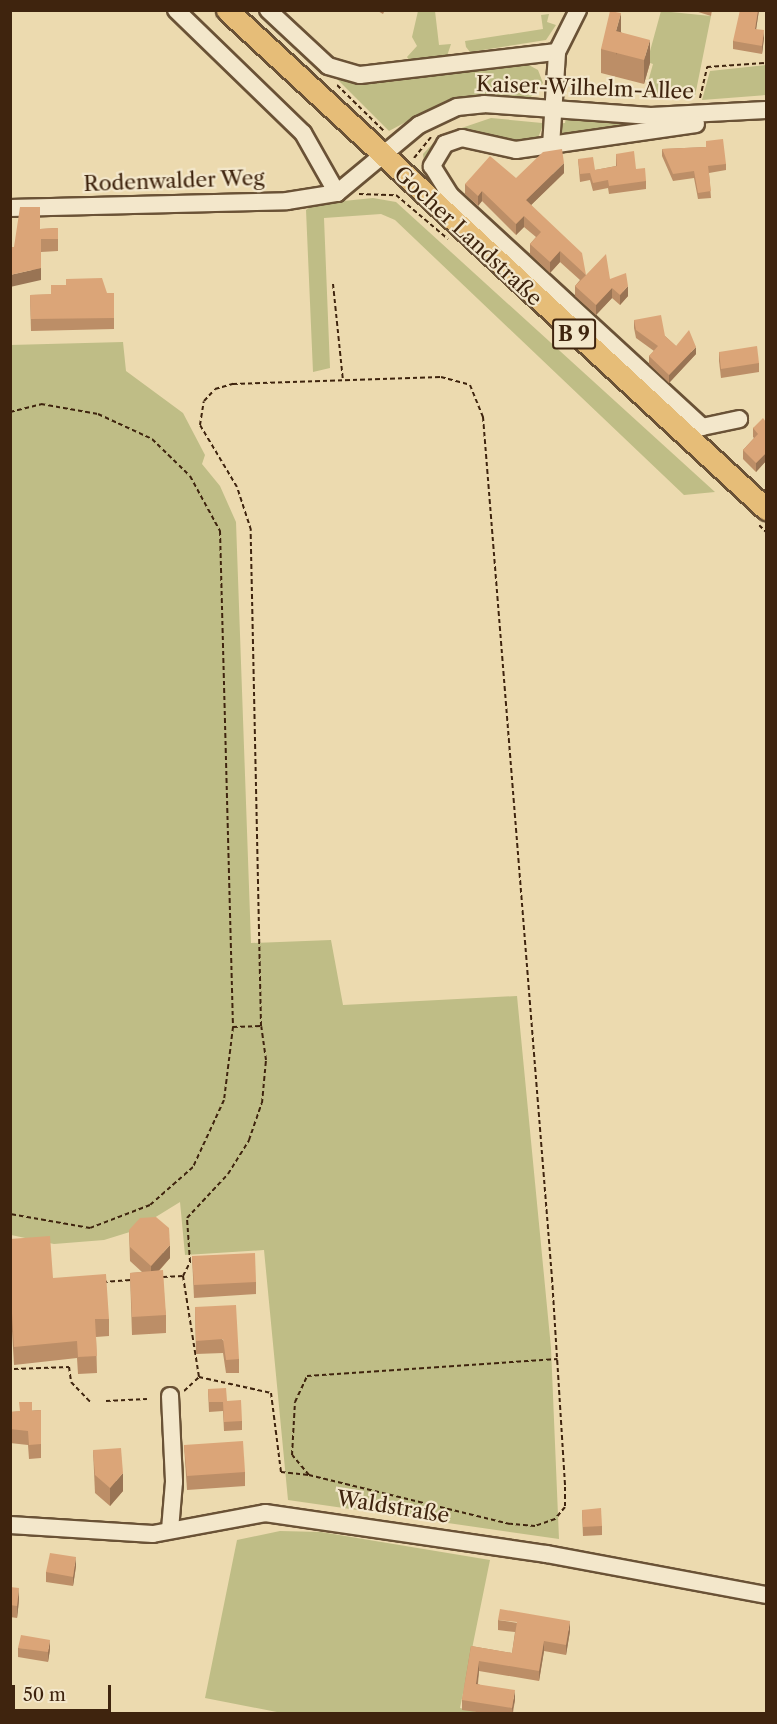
<!DOCTYPE html>
<html>
<head>
<meta charset="utf-8">
<style>
	body { margin:0 }
	#map { position:relative; width:777px; height:1724px; overflow:hidden; background:#ecdaaf; font-family:"Libre Caslon Text",serif }
	div>[style] { position:absolute }
	.green>* { inset:0; background:#bfbd86 }
	.path>* { height:2px; margin-top:-1px; transform-origin:0; background:repeating-linear-gradient(90deg,#3f240e 0 4.5px,transparent 0 7.5px) }
	.roads { filter:drop-shadow(2px 0 #6a5236) drop-shadow(-2px 0 #6a5236) drop-shadow(0 2px #6a5236) drop-shadow(0 -2px #6a5236) }
	.minor>* { height:16px; margin:-8px; padding:0 8px; transform-origin:8px; border-radius:8px; background:#f3e7cb }
	.major>* { height:21px; margin:-10.5px; padding:0 10.5px; transform-origin:10.5px; border-radius:10.5px; background:#e6bd78 }
	.wall>* { inset:0; background:#bc8e67 }
	.shaded-wall>* { inset:0; background:#997454 }
	.building>* { inset:0; background:#dba578 }
	span { translate:-50% -50%; white-space:nowrap; text-align:center; line-height:1.15; -webkit-text-stroke:4.5px #f3e7cb; paint-order:stroke }
	.shield-label span { padding:2px 4px; background:#f3e7cb; border:2px solid; border-radius:4px; -webkit-text-stroke-width:0 }
	.shield-label { font-size:20px; color:#3f240e; font-weight:700 }
	.street-label { font-size:21px; color:#3f240e }
	.frame { position:absolute; inset:0; border:12px solid #3f240e; pointer-events:none }
	.scale { position:absolute; left:12px; top:1685px; width:99px; height:27px; box-sizing:border-box; border:3px solid #3f240e; border-top:0; padding-left:8px; font-size:18px; line-height:21px; white-space:nowrap; color:#3f240e; -webkit-text-stroke:4px #f3e7cb; paint-order:stroke }
</style>
</head>
<body>
<div id="map">
	<div class="green">
		<i style="clip-path:polygon(418px 11px,435px 11px,439px 45px,451px 44px,446px 59px,413px 66px,407px 57px,417px 46px,412px 37px)"></i>
		<i style="clip-path:polygon(661px 11px,711px 16px,695px 96px,644px 96px,653px 64px,647px 62px)"></i>
		<i style="clip-path:polygon(549px 14px,547px 22px,556px 25px,546px 40px,470px 52px,466px 47px,465px 41px,543px 29px,541px 15px)"></i>
		<i style="clip-path:polygon(525px 63px,538px 70px,543px 83px,530px 98px,447px 100px,389px 131px,332px 74px,389px 82px)"></i>
		<i style="clip-path:polygon(766px 65px,766px 95px,702px 100px,710px 71px)"></i>
		<i style="clip-path:polygon(566px 117px,656px 122px,560px 136px,554px 124px,565px 123px)"></i>
		<i style="clip-path:polygon(491px 118px,542px 123px,542px 128px,537px 140px,523px 146px,462px 131px,430px 150px,425px 171px,423px 154px,441px 135px)"></i>
		<i style="clip-path:polygon(373px 198px,396px 202px,715px 492px,684px 495px,395px 220px,381px 214px,324px 218px,330px 368px,313px 372px,306px 210px,314px 204px)"></i>
		<i style="clip-path:polygon(123px 342px,126px 371px,183px 413px,205px 455px,202px 464px,220px 486px,236px 522px,251px 943px,331px 940px,343px 1005px,517px 996px,551px 1348px,559px 1539px,288px 1500px,264px 1250px,185px 1255px,180px 1202px,133px 1231px,104px 1240px,54px 1244px,11px 1235px,10px 345px)"></i>
		<i style="clip-path:polygon(280px 1531px,321px 1532px,490px 1560px,460px 1708px,482px 1713px,282px 1713px,205px 1698px,237px 1540px)"></i>
	</div>
	<div class="path">
		<i style="left:337px;top:85px;width:66px;rotate:44.4deg"></i>
		<i style="left:700px;top:98px;width:32px;rotate:-77deg"></i>
		<i style="left:707px;top:67px;width:59px;rotate:-3.9deg"></i>
		<i style="left:414px;top:158px;width:27px;rotate:-51deg"></i>
		<i style="left:359px;top:194px;width:37px;rotate:2deg"></i>
		<i style="left:396px;top:195px;width:68px;rotate:40.2deg"></i>
		<i style="left:333px;top:284px;width:97px;rotate:84.1deg"></i>
		<i style="left:10px;top:412px;width:32px;rotate:-14deg"></i>
		<i style="left:41px;top:404px;width:58px;rotate:10deg"></i>
		<i style="left:98px;top:414px;width:60px;rotate:24.8deg"></i>
		<i style="left:152px;top:439px;width:53px;rotate:44.2deg"></i>
		<i style="left:190px;top:476px;width:63px;rotate:61.4deg"></i>
		<i style="left:220px;top:531px;width:496px;rotate:88.5deg"></i>
		<i style="left:233px;top:1027px;width:74px;rotate:97deg"></i>
		<i style="left:224px;top:1100px;width:74px;rotate:114.8deg"></i>
		<i style="left:193px;top:1167px;width:57px;rotate:138.5deg"></i>
		<i style="left:150px;top:1205px;width:64px;rotate:159deg"></i>
		<i style="left:90px;top:1228px;width:81px;rotate:-170.1deg"></i>
		<i style="left:759px;top:525px;width:10px;rotate:45deg"></i>
		<i style="left:233px;top:1027px;width:28px;rotate:-2deg"></i>
		<i style="left:261px;top:1026px;width:496px;rotate:-91.2deg"></i>
		<i style="left:251px;top:530px;width:45px;rotate:-108deg"></i>
		<i style="left:237px;top:487px;width:72px;rotate:-120.8deg"></i>
		<i style="left:200px;top:425px;width:24px;rotate:-81deg"></i>
		<i style="left:204px;top:401px;width:16px;rotate:-47deg"></i>
		<i style="left:215px;top:389px;width:19px;rotate:-16deg"></i>
		<i style="left:233px;top:384px;width:208px;rotate:-1.9deg"></i>
		<i style="left:441px;top:377px;width:30px;rotate:15deg"></i>
		<i style="left:470px;top:385px;width:35px;rotate:68deg"></i>
		<i style="left:483px;top:417px;width:864px;rotate:85.42deg"></i>
		<i style="left:552px;top:1278px;width:209px;rotate:86.4deg"></i>
		<i style="left:565px;top:1487px;width:20px;rotate:90deg"></i>
		<i style="left:565px;top:1507px;width:16px;rotate:130deg"></i>
		<i style="left:555px;top:1519px;width:21px;rotate:161deg"></i>
		<i style="left:535px;top:1526px;width:25px;rotate:-175deg"></i>
		<i style="left:510px;top:1524px;width:207px;rotate:-166.3deg"></i>
		<i style="left:309px;top:1475px;width:26px;rotate:-130deg"></i>
		<i style="left:292px;top:1455px;width:53px;rotate:-86.8deg"></i>
		<i style="left:295px;top:1402px;width:29px;rotate:-65deg"></i>
		<i style="left:307px;top:1376px;width:251px;rotate:-3.9deg"></i>
		<i style="left:183px;top:1276px;width:16px;rotate:-63deg"></i>
		<i style="left:190px;top:1262px;width:44px;rotate:-93.9deg"></i>
		<i style="left:187px;top:1218px;width:60px;rotate:-47deg"></i>
		<i style="left:228px;top:1174px;width:40px;rotate:-58deg"></i>
		<i style="left:249px;top:1140px;width:39px;rotate:-71deg"></i>
		<i style="left:262px;top:1103px;width:43px;rotate:-84.7deg"></i>
		<i style="left:266px;top:1060px;width:34px;rotate:-98deg"></i>
		<i style="left:163px;top:1277px;width:20px;rotate:-3deg"></i>
		<i style="left:183px;top:1276px;width:102px;rotate:81deg"></i>
		<i style="left:199px;top:1377px;width:74px;rotate:12.5deg"></i>
		<i style="left:271px;top:1393px;width:80px;rotate:82.8deg"></i>
		<i style="left:281px;top:1472px;width:28px;rotate:6deg"></i>
		<i style="left:103px;top:1282px;width:28px;rotate:-4deg"></i>
		<i style="left:14px;top:1369px;width:55px;rotate:-2.1deg"></i>
		<i style="left:69px;top:1367px;width:15px;rotate:82deg"></i>
		<i style="left:71px;top:1382px;width:28px;rotate:46deg"></i>
		<i style="left:184px;top:1391px;width:21px;rotate:-43deg"></i>
		<i style="left:106px;top:1401px;width:41px;rotate:-2.8deg"></i>
	</div>
	<div class="roads">
		<div class="minor">
			<i style="left:176px;top:10px;width:177px;rotate:44.1deg"></i>
			<i style="left:303px;top:133px;width:69px;rotate:60.5deg"></i>
			<i style="left:337px;top:193px;width:107px;rotate:-39.7deg"></i>
			<i style="left:419px;top:125px;width:42px;rotate:-25.3deg"></i>
			<i style="left:457px;top:107px;width:27px;rotate:-6deg"></i>
			<i style="left:484px;top:104px;width:167px;rotate:4.1deg"></i>
			<i style="left:651px;top:116px;width:115px;rotate:-3deg"></i>
			<i style="left:268px;top:10px;width:82px;rotate:43deg"></i>
			<i style="left:328px;top:66px;width:33px;rotate:16deg"></i>
			<i style="left:360px;top:75px;width:198px;rotate:-6.7deg"></i>
			<i style="left:696px;top:124px;width:182px;rotate:171.8deg"></i>
			<i style="left:516px;top:150px;width:55px;rotate:-167.5deg"></i>
			<i style="left:462px;top:138px;width:18px;rotate:161deg"></i>
			<i style="left:445px;top:144px;width:26px;rotate:121deg"></i>
			<i style="left:432px;top:166px;width:34px;rotate:58deg"></i>
			<i style="left:450px;top:195px;width:343px;rotate:42.6deg"></i>
			<i style="left:702px;top:427px;width:38px;rotate:-12deg"></i>
			<i style="left:551px;top:146px;width:94px;rotate:-86.3deg"></i>
			<i style="left:557px;top:52px;width:47px;rotate:-63.4deg"></i>
			<i style="left:10px;top:208px;width:277px;rotate:-1.4deg"></i>
			<i style="left:287px;top:201px;width:51px;rotate:-9.1deg"></i>
			<i style="left:170px;top:1396px;width:86px;rotate:87.3deg"></i>
			<i style="left:174px;top:1482px;width:48px;rotate:94.8deg"></i>
			<i style="left:10px;top:1525px;width:143px;rotate:3.6deg"></i>
			<i style="left:153px;top:1534px;width:114px;rotate:-10.6deg"></i>
			<i style="left:265px;top:1513px;width:285px;rotate:8.3deg"></i>
			<i style="left:547px;top:1554px;width:223px;rotate:10.6deg"></i>
		</div>
		<div class="major">
			<i style="left:227px;top:10px;width:735px;rotate:42.79deg"></i>
		</div>
	</div>
	<div class="wall">
		<i style="clip-path:polygon(376px 10px,385px 10px,383px 14px)"></i>
		<i style="clip-path:polygon(692px 10px,712px 10px,711px 16px)"></i>
		<i style="clip-path:polygon(759px 10px,756px 29px,764px 38px,762px 54px,733px 49px,733px 41px)"></i>
		<i style="clip-path:polygon(621px 32px,650px 63px,644px 84px,601px 73px,601px 49px)"></i>
		<i style="clip-path:polygon(706px 141px,726px 164px,726px 170px,709px 173px,711px 198px,698px 199px,694px 178px,673px 181px,662px 156px,662px 149px,706px 147px)"></i>
		<i style="clip-path:polygon(616px 154px,636px 169px,646px 181px,646px 189px,609px 194px,608px 188px,593px 191px,590px 180px,580px 182px,578px 159px,595px 170px,616px 166px)"></i>
		<i style="clip-path:polygon(564px 173px,531px 205px,586px 275px,610px 279px,628px 296px,620px 305px,612px 298px,596px 315px,575px 296px,575px 286px,580px 280px,560px 262px,550px 273px,530px 254px,530px 244px,536px 237px,524px 227px,516px 235px,482px 201px,478px 206px,465px 194px,465px 184px)"></i>
		<i style="clip-path:polygon(58px 228px,58px 251px,41px 252px,41px 280px,14px 247px,40px 229px)"></i>
		<i style="clip-path:polygon(114px 293px,114px 329px,31px 331px,30px 295px)"></i>
		<i style="clip-path:polygon(634px 320px,665px 336px,676px 346px,696px 354px,669px 383px,649px 364px,649px 356px,654px 351px,636px 338px,634px 328px)"></i>
		<i style="clip-path:polygon(719px 352px,759px 363px,759px 372px,721px 378px,719px 361px)"></i>
		<i style="clip-path:polygon(766px 422px,766px 461px,756px 472px,743px 459px,743px 450px,754px 438px,753px 437px,753px 428px)"></i>
		<i style="clip-path:polygon(129px 1230px,170px 1258px,159px 1271px,166px 1315px,166px 1333px,132px 1335px,130px 1273px,142px 1272px,130px 1261px)"></i>
		<i style="clip-path:polygon(10px 1239px,53px 1278px,109px 1319px,109px 1336px,96px 1337px,97px 1373px,78px 1374px,77px 1358px,14px 1365px,10px 1297px)"></i>
		<i style="clip-path:polygon(192px 1256px,256px 1282px,256px 1294px,194px 1298px)"></i>
		<i style="clip-path:polygon(195px 1307px,239px 1359px,239px 1373px,226px 1373px,223px 1353px,196px 1354px)"></i>
		<i style="clip-path:polygon(208px 1389px,227px 1401px,242px 1421px,242px 1430px,224px 1431px,223px 1411px,209px 1412px)"></i>
		<i style="clip-path:polygon(41px 1410px,41px 1458px,29px 1459px,28px 1445px,10px 1443px,10px 1412px)"></i>
		<i style="clip-path:polygon(184px 1445px,245px 1472px,245px 1486px,187px 1490px)"></i>
		<i style="clip-path:polygon(93px 1450px,123px 1491px,110px 1506px,95px 1493px)"></i>
		<i style="clip-path:polygon(582px 1510px,602px 1526px,602px 1535px,583px 1536px)"></i>
		<i style="clip-path:polygon(76px 1566px,73px 1586px,46px 1582px,46px 1572px)"></i>
		<i style="clip-path:polygon(10px 1587px,19px 1600px,17px 1618px,10px 1617px)"></i>
		<i style="clip-path:polygon(498px 1620px,570px 1631px,566px 1655px,544px 1651px,539px 1681px,479px 1671px,478px 1684px,515px 1700px,513px 1713px,484px 1713px,462px 1710px,462px 1700px,471px 1646px,512px 1653px,515px 1632px,498px 1630px)"></i>
		<i style="clip-path:polygon(18px 1648px,50px 1649px,48px 1662px,18px 1657px)"></i>
	</div>
	<div class="shaded-wall">
		<i style="clip-path:polygon(758px 10px,759px 10px,755px 37px,755px 29px)"></i>
		<i style="clip-path:polygon(621px 13px,621px 37px,616px 55px,616px 31px)"></i>
		<i style="clip-path:polygon(764px 30px,764px 38px,762px 54px,762px 46px)"></i>
		<i style="clip-path:polygon(650px 40px,650px 63px,644px 84px,644px 60px)"></i>
		<i style="clip-path:polygon(564px 163px,564px 173px,526px 210px,526px 200px)"></i>
		<i style="clip-path:polygon(482px 191px,482px 201px,478px 206px,478px 196px)"></i>
		<i style="clip-path:polygon(524px 216px,524px 227px,516px 235px,516px 224px)"></i>
		<i style="clip-path:polygon(560px 251px,560px 262px,550px 273px,550px 262px)"></i>
		<i style="clip-path:polygon(41px 268px,41px 280px,10px 287px,10px 275px)"></i>
		<i style="clip-path:polygon(628px 286px,628px 296px,620px 305px,620px 295px)"></i>
		<i style="clip-path:polygon(612px 288px,612px 298px,596px 315px,596px 305px)"></i>
		<i style="clip-path:polygon(696px 347px,696px 354px,669px 383px,669px 375px)"></i>
		<i style="clip-path:polygon(766px 453px,766px 461px,756px 472px,756px 463px)"></i>
		<i style="clip-path:polygon(170px 1245px,170px 1258px,151px 1279px,151px 1266px)"></i>
		<i style="clip-path:polygon(123px 1473px,123px 1491px,110px 1506px,110px 1488px)"></i>
		<i style="clip-path:polygon(76px 1557px,76px 1566px,73px 1586px,73px 1577px)"></i>
		<i style="clip-path:polygon(19px 1588px,19px 1600px,17px 1618px,17px 1606px)"></i>
		<i style="clip-path:polygon(570px 1621px,570px 1631px,566px 1655px,566px 1645px)"></i>
		<i style="clip-path:polygon(50px 1640px,50px 1649px,48px 1662px,48px 1652px)"></i>
		<i style="clip-path:polygon(544px 1641px,544px 1651px,539px 1681px,539px 1671px)"></i>
		<i style="clip-path:polygon(479px 1661px,479px 1671px,476px 1694px,476px 1684px)"></i>
		<i style="clip-path:polygon(515px 1690px,515px 1700px,512px 1713px,512px 1708px)"></i>
	</div>
	<div class="building">
		<i style="clip-path:polygon(740px 10px,758px 10px,755px 29px,764px 30px,762px 46px,733px 41px)"></i>
		<i style="clip-path:polygon(610px 11px,621px 13px,616px 31px,650px 40px,644px 60px,601px 49px)"></i>
		<i style="clip-path:polygon(723px 139px,726px 164px,708px 166px,711px 191px,698px 193px,694px 171px,673px 174px,662px 149px,706px 147px,706px 141px)"></i>
		<i style="clip-path:polygon(562px 149px,564px 163px,526px 200px,582px 253px,586px 275px,606px 254px,610px 279px,626px 273px,628px 286px,620px 295px,612px 288px,596px 305px,575px 286px,586px 275px,560px 251px,550px 262px,530px 244px,541px 232px,524px 216px,516px 224px,482px 191px,478px 196px,465px 184px,490px 156px,516px 178px,543px 152px)"></i>
		<i style="clip-path:polygon(634px 151px,636px 169px,645px 168px,646px 181px,609px 186px,608px 180px,593px 183px,590px 173px,580px 174px,578px 159px,593px 157px,595px 170px,617px 166px,616px 154px)"></i>
		<i style="clip-path:polygon(20px 207px,40px 207px,40px 229px,58px 228px,58px 239px,41px 239px,41px 268px,10px 275px,10px 247px,14px 247px)"></i>
		<i style="clip-path:polygon(102px 278px,107px 293px,114px 293px,114px 318px,31px 319px,30px 295px,51px 294px,51px 285px,66px 285px,66px 279px)"></i>
		<i style="clip-path:polygon(661px 315px,665px 336px,676px 346px,689px 330px,696px 347px,669px 375px,649px 356px,658px 346px,636px 330px,634px 320px)"></i>
		<i style="clip-path:polygon(757px 346px,759px 363px,721px 369px,719px 352px)"></i>
		<i style="clip-path:polygon(763px 418px,766px 422px,766px 453px,756px 463px,743px 450px,758px 434px,753px 428px)"></i>
		<i style="clip-path:polygon(156px 1217px,169px 1228px,170px 1245px,151px 1266px,130px 1247px,129px 1230px,140px 1218px)"></i>
		<i style="clip-path:polygon(50px 1236px,53px 1278px,106px 1274px,109px 1319px,95px 1319px,97px 1356px,78px 1357px,77px 1341px,14px 1347px,10px 1280px,10px 1239px)"></i>
		<i style="clip-path:polygon(255px 1253px,256px 1282px,194px 1285px,192px 1256px)"></i>
		<i style="clip-path:polygon(163px 1270px,166px 1315px,132px 1317px,130px 1273px)"></i>
		<i style="clip-path:polygon(236px 1305px,239px 1359px,226px 1360px,223px 1339px,196px 1341px,195px 1307px)"></i>
		<i style="clip-path:polygon(226px 1388px,227px 1401px,241px 1400px,242px 1421px,224px 1422px,223px 1402px,209px 1402px,208px 1389px)"></i>
		<i style="clip-path:polygon(19px 1402px,32px 1402px,32px 1411px,41px 1410px,41px 1444px,29px 1445px,28px 1431px,10px 1429px,10px 1412px,20px 1411px)"></i>
		<i style="clip-path:polygon(243px 1441px,245px 1472px,187px 1476px,184px 1445px)"></i>
		<i style="clip-path:polygon(121px 1448px,123px 1473px,110px 1488px,95px 1475px,93px 1450px)"></i>
		<i style="clip-path:polygon(601px 1508px,602px 1526px,583px 1527px,582px 1510px)"></i>
		<i style="clip-path:polygon(50px 1553px,76px 1557px,73px 1577px,46px 1572px)"></i>
		<i style="clip-path:polygon(10px 1587px,19px 1588px,17px 1606px,10px 1605px)"></i>
		<i style="clip-path:polygon(500px 1609px,570px 1621px,566px 1645px,544px 1641px,539px 1671px,479px 1661px,476px 1684px,515px 1690px,512px 1708px,462px 1700px,471px 1646px,512px 1653px,517px 1622px,498px 1620px)"></i>
		<i style="clip-path:polygon(21px 1635px,50px 1640px,48px 1652px,18px 1648px)"></i>
	</div>
	<div class="shield-label">
		<span style="left:574px;top:334px">B 9</span>
	</div>
	<div class="street-label">
		<span style="left:585px;top:88px;rotate:2deg">Kaiser-Wilhelm-Allee</span>
		<span style="left:174px;top:181px;rotate:-2deg">Rodenwalder Weg</span>
		<span style="left:468px;top:236px;rotate:43deg">Gocher Landstraße</span>
		<span style="left:393px;top:1507px;rotate:9deg">Waldstraße</span>
	</div>
	<div class="frame"></div>
	<div class="scale">50 m</div>
</div>
</body>
</html>
